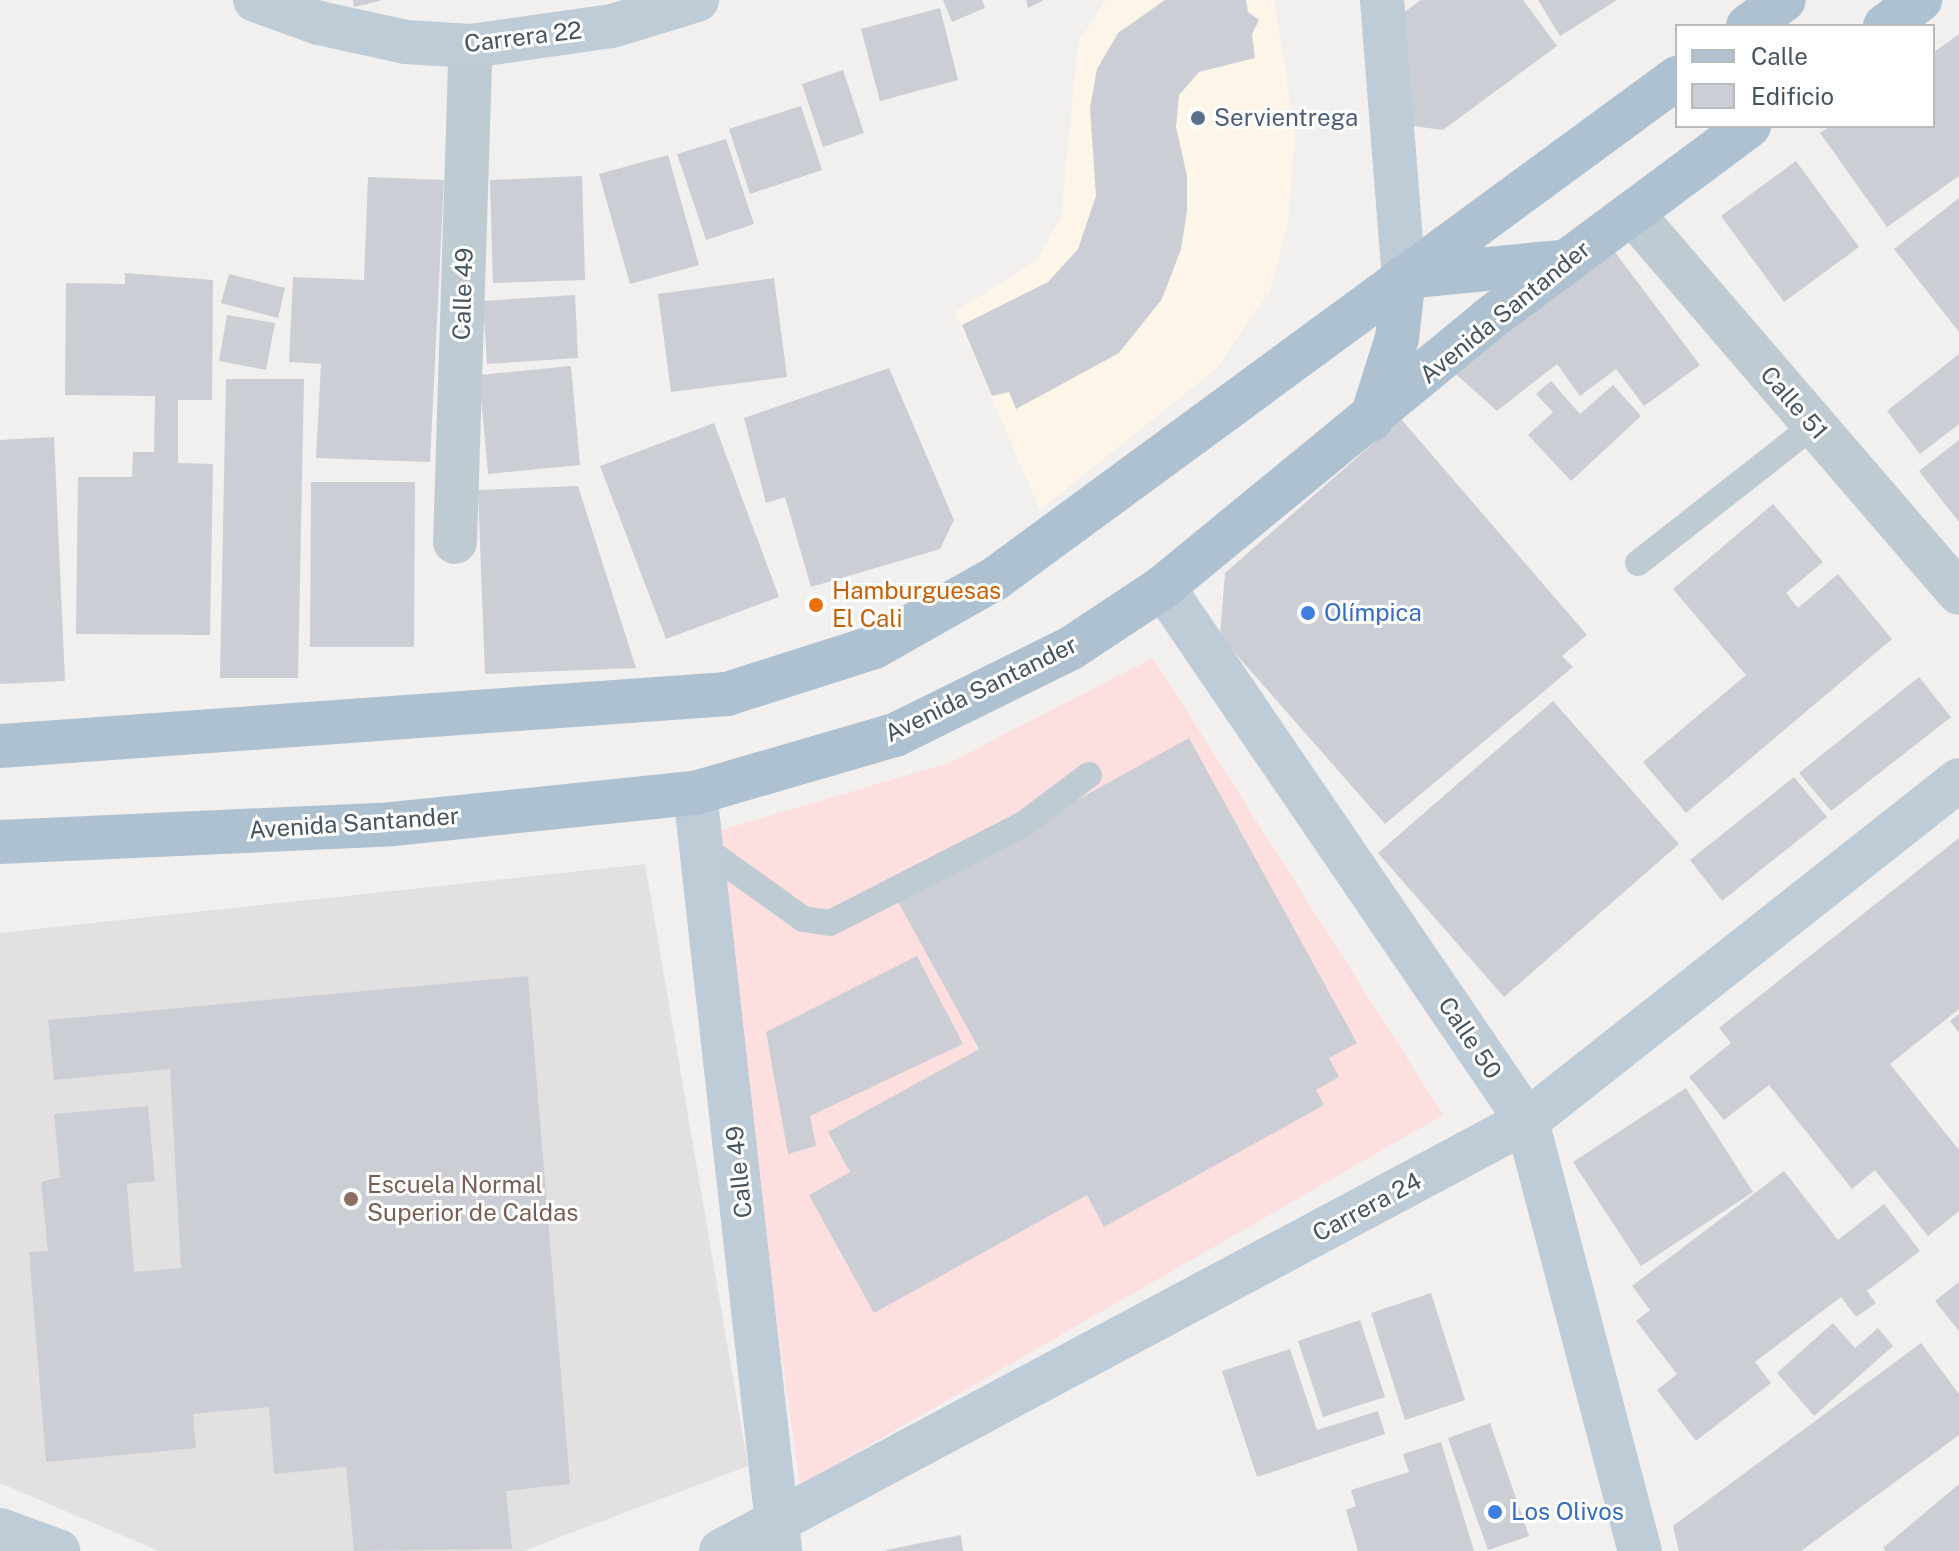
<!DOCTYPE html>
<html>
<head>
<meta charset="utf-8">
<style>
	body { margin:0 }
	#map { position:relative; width:1959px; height:1551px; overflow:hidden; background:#f2efef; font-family:"Public Sans",sans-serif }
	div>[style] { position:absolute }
	.commercial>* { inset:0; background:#fdf5e7 }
	.education>* { inset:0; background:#e3e0e1 }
	.medical>* { inset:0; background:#fcdfde }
	.building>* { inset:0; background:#cbced4 }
	.lane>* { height:26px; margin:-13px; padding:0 13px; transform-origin:13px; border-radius:13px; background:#bfcbd2 }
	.street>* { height:44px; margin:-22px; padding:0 22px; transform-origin:22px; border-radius:22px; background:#bfcbd2 }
	.secondary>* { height:44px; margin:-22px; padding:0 22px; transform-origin:22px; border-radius:22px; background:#beccd7 }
	.primary>* { height:44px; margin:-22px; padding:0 22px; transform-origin:22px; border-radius:22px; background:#adc1d0 }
	.dots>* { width:22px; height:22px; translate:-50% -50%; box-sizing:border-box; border:4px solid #fff; border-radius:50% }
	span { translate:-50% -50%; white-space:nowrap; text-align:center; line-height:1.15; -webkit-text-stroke:6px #fff; paint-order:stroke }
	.street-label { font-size:24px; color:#46545e }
	.service-label { font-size:24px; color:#4e5e75 }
	.left { translate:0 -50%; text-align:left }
	.food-label { font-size:24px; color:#c56008 }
	.shop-label { font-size:24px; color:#366cbe }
	.education-label { font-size:24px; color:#785e54 }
	.legend { position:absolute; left:1675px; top:24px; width:260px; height:104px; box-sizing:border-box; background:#fff; border:2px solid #b5bbbf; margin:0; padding:10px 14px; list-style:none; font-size:24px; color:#46545e }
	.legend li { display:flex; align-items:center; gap:16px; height:40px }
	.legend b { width:40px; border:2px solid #b5bbbf }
</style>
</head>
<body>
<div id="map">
	<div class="commercial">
		<i style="clip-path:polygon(1106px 0,1274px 0,1295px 132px,1288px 223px,1270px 291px,1217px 368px,1040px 510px,955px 312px,1037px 260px,1061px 217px,1078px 43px)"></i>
	</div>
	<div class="education">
		<i style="clip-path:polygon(645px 864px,748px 1466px,523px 1551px,159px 1551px,0 1483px,0 933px)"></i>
	</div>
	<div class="medical">
		<i style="clip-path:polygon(1153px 658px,1443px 1115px,800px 1485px,708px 834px,949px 763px)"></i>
	</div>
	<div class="building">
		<i style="clip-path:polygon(353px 0,380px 0,380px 1px,354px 7px)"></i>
		<i style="clip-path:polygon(943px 0,982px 0,985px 8px,952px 22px)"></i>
		<i style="clip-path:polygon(1026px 0,1044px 0,1028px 8px)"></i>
		<i style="clip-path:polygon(1165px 0,1246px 0,1248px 12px,1259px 20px,1252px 34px,1255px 58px,1199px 72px,1179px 95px,1176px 127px,1187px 176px,1187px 211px,1181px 249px,1162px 299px,1119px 353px,1016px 409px,1009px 392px,992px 396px,962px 325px,1048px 282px,1078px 249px,1096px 196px,1090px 108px,1097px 69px,1118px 33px)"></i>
		<i style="clip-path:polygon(1421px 0,1523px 0,1557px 46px,1443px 130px,1413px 126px,1403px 13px)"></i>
		<i style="clip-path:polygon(1538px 0,1617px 0,1560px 36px)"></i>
		<i style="clip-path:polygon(940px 8px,958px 80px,880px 101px,861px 29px)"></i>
		<i style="clip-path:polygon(1959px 34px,1959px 176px,1887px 227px,1820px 133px,1830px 126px,1933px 126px,1933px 53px)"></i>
		<i style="clip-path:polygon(843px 70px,864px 133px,823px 147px,802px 84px)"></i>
		<i style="clip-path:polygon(801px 106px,822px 170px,750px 194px,729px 129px)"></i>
		<i style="clip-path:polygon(726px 139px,754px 224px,706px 240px,677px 154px)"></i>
		<i style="clip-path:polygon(668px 155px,699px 265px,630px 284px,599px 174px)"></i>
		<i style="clip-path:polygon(1796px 161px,1859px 247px,1784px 302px,1721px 216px)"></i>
		<i style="clip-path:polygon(582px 176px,585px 280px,493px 283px,490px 180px)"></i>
		<i style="clip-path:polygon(368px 177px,444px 180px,430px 462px,316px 458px,321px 364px,289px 362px,293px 277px,364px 280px)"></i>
		<i style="clip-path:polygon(1959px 198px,1959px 332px,1894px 249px)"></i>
		<i style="clip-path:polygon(1611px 247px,1700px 365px,1644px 406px,1616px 369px,1580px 396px,1557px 364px,1497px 411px,1450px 369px)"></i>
		<i style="clip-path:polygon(125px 273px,213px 280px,212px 400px,178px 400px,178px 463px,213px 464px,210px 635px,76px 634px,78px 477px,132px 477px,133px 452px,154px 452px,155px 396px,65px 395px,66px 283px,125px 284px)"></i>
		<i style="clip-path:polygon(229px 274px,285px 288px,278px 318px,221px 303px)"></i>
		<i style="clip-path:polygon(774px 278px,787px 377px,671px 392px,658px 294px)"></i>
		<i style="clip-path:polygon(575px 295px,578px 358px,487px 364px,483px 301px)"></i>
		<i style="clip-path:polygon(227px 315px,275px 323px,266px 370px,219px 361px)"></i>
		<i style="clip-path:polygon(1959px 354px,1959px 424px,1920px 454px,1887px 411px)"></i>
		<i style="clip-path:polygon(571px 366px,580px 465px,488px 474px,479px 375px)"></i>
		<i style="clip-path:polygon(889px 368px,954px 520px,940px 549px,811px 587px,785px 497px,766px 503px,744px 418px)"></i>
		<i style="clip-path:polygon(226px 379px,304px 379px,298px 678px,220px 678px)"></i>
		<i style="clip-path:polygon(1551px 381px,1580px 414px,1613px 385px,1641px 416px,1571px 481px,1528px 435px,1553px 412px,1536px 394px)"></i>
		<i style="clip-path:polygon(1401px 419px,1587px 635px,1562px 656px,1573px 667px,1385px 824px,1220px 636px,1225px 573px)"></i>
		<i style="clip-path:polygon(714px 423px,779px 597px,666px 639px,600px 466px)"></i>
		<i style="clip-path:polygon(54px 437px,65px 681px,0 684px,0 440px)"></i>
		<i style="clip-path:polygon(1959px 440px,1959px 522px,1919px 471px)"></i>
		<i style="clip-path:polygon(311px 482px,415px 482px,414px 647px,310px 647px)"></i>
		<i style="clip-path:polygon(578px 486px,636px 668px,485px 674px,478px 490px)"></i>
		<i style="clip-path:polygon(1773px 504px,1823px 562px,1786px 593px,1798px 608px,1838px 574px,1892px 639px,1686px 813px,1643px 762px,1746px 675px,1673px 589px)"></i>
		<i style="clip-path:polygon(1919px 677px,1951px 717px,1831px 811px,1799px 773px)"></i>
		<i style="clip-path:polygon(1553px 701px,1679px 844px,1504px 997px,1378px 853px)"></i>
		<i style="clip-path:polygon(1189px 738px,1357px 1043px,1329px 1058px,1339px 1077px,1316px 1090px,1324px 1105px,1104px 1227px,1087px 1195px,874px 1313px,809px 1195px,850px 1172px,828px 1132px,979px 1049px,897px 900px)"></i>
		<i style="clip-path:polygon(1794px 777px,1827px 817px,1722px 901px,1690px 860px)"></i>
		<i style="clip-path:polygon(1959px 838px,1959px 1009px,1890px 1064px,1959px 1150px,1959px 1211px,1928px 1236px,1875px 1170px,1852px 1189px,1769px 1085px,1724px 1120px,1689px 1077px,1731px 1043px,1719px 1028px)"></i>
		<i style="clip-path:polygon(917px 956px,963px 1044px,810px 1116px,816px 1146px,788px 1154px,766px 1032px)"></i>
		<i style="clip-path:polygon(528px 976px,570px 1484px,506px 1491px,512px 1549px,354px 1551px,346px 1467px,274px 1474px,269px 1407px,193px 1414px,196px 1448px,46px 1462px,29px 1252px,48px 1251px,41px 1182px,60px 1177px,54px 1114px,148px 1106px,155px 1181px,127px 1184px,134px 1272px,181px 1268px,170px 1069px,54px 1080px,48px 1020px)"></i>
		<i style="clip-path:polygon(1959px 1014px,1959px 1033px,1950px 1021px)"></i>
		<i style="clip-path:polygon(1686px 1088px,1753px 1192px,1641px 1266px,1573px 1162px)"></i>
		<i style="clip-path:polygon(1784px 1171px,1838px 1240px,1884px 1204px,1920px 1251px,1867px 1291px,1876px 1303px,1856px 1317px,1841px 1297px,1755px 1362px,1771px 1383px,1696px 1441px,1657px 1390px,1677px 1374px,1636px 1321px,1650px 1310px,1632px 1286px)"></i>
		<i style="clip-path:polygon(1959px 1282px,1959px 1331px,1935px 1301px)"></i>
		<i style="clip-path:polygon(1431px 1293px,1465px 1400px,1405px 1420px,1371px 1313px)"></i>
		<i style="clip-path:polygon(1360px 1320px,1385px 1397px,1323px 1417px,1298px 1341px)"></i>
		<i style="clip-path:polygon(1833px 1323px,1855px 1348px,1878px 1328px,1893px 1346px,1814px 1416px,1777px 1373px)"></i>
		<i style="clip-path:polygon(1921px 1343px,1959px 1394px,1959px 1435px,1801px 1551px,1679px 1551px,1673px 1526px)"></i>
		<i style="clip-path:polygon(1290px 1349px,1317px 1430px,1378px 1411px,1385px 1434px,1257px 1477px,1222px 1371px)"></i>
		<i style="clip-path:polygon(1490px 1423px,1529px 1536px,1488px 1550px,1448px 1438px)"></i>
		<i style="clip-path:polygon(1441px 1442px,1474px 1551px,1358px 1551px,1346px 1510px,1356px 1506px,1351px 1490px,1409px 1472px,1403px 1454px)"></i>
		<i style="clip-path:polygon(1959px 1484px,1959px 1551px,1886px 1551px,1883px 1548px)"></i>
		<i style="clip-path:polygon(961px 1535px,963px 1551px,886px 1551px,886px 1550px)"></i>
	</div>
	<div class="lane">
		<i style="left:1638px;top:563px;width:222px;rotate:-38.1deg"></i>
		<i style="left:704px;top:848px;width:122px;rotate:35.6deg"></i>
		<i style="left:803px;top:919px;width:27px;rotate:8deg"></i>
		<i style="left:830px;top:923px;width:219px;rotate:-27.1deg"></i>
		<i style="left:1025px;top:823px;width:80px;rotate:-36.9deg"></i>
	</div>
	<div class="street">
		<i style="left:1632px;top:213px;width:501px;rotate:49.29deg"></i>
		<i style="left:455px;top:542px;width:496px;rotate:-88.2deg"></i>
	</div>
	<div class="secondary">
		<i style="left:255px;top:0;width:68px;rotate:19.8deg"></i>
		<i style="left:319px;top:23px;width:89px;rotate:12.3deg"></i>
		<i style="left:406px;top:42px;width:65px;rotate:3.5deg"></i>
		<i style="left:471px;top:46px;width:142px;rotate:-8.1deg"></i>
		<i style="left:612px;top:26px;width:89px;rotate:-17deg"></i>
		<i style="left:1382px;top:0;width:278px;rotate:85.5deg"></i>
		<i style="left:1163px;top:587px;width:646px;rotate:55.72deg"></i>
		<i style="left:1527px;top:1121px;width:445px;rotate:75.3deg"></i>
		<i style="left:695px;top:793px;width:762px;rotate:83.59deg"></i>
		<i style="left:0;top:1530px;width:62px;rotate:19.9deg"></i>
		<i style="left:721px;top:1551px;width:914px;rotate:-28.08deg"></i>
		<i style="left:1527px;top:1121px;width:550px;rotate:-38.29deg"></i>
	</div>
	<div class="primary">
		<i style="left:1748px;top:26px;width:44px;rotate:-35.8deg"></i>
		<i style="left:1885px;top:26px;width:44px;rotate:-36.6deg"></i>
		<i style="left:1404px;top:277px;width:158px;rotate:-5.5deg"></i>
		<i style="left:1371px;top:420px;width:86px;rotate:-72.4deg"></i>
		<i style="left:1397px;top:338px;width:61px;rotate:-83.5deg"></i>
		<i style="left:0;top:746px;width:729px;rotate:-4.09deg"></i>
		<i style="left:727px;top:694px;width:154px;rotate:-17.7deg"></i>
		<i style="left:874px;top:647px;width:140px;rotate:-29.5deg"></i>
		<i style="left:996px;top:578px;width:845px;rotate:-36.29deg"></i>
		<i style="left:0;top:842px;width:393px;rotate:-2.6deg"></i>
		<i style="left:393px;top:824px;width:304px;rotate:-5.9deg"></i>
		<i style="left:695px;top:793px;width:208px;rotate:-16.2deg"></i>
		<i style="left:895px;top:735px;width:196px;rotate:-26.3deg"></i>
		<i style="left:1071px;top:648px;width:110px;rotate:-33.5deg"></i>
		<i style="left:1163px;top:587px;width:422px;rotate:-39.4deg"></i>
		<i style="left:1489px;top:319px;width:324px;rotate:-36.6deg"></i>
	</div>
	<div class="dots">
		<i style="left:1198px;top:118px;background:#5c6f8a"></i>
		<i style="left:816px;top:605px;background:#e8710a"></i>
		<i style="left:1308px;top:613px;background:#3f7fe0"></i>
		<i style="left:351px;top:1199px;background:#8d6e63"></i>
		<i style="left:1495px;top:1512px;background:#3f7fe0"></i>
	</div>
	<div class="street-label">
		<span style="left:523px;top:37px;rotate:-7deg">Carrera 22</span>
		<span style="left:463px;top:294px;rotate:-88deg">Calle 49</span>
		<span style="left:1505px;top:312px;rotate:-39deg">Avenida Santander</span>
		<span style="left:1794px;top:403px;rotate:49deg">Calle 51</span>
		<span style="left:981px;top:689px;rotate:-26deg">Avenida Santander</span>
		<span style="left:354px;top:823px;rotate:-4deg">Avenida Santander</span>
		<span style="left:1470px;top:1038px;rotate:56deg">Calle 50</span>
		<span style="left:739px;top:1172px;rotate:-96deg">Calle 49</span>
		<span style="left:1367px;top:1207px;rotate:-28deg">Carrera 24</span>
	</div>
	<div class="service-label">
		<span class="left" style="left:1214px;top:118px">Servientrega</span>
	</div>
	<div class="food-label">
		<span class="left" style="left:832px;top:605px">Hamburguesas<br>El Cali</span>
	</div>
	<div class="shop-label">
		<span class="left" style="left:1324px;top:613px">Olímpica</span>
		<span class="left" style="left:1511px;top:1512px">Los Olivos</span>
	</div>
	<div class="education-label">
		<span class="left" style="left:367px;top:1199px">Escuela Normal<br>Superior de Caldas</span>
	</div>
	<ul class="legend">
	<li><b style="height:10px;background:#adc1d0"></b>Calle</li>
	<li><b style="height:22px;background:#cbced4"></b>Edificio</li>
	</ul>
</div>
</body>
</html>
